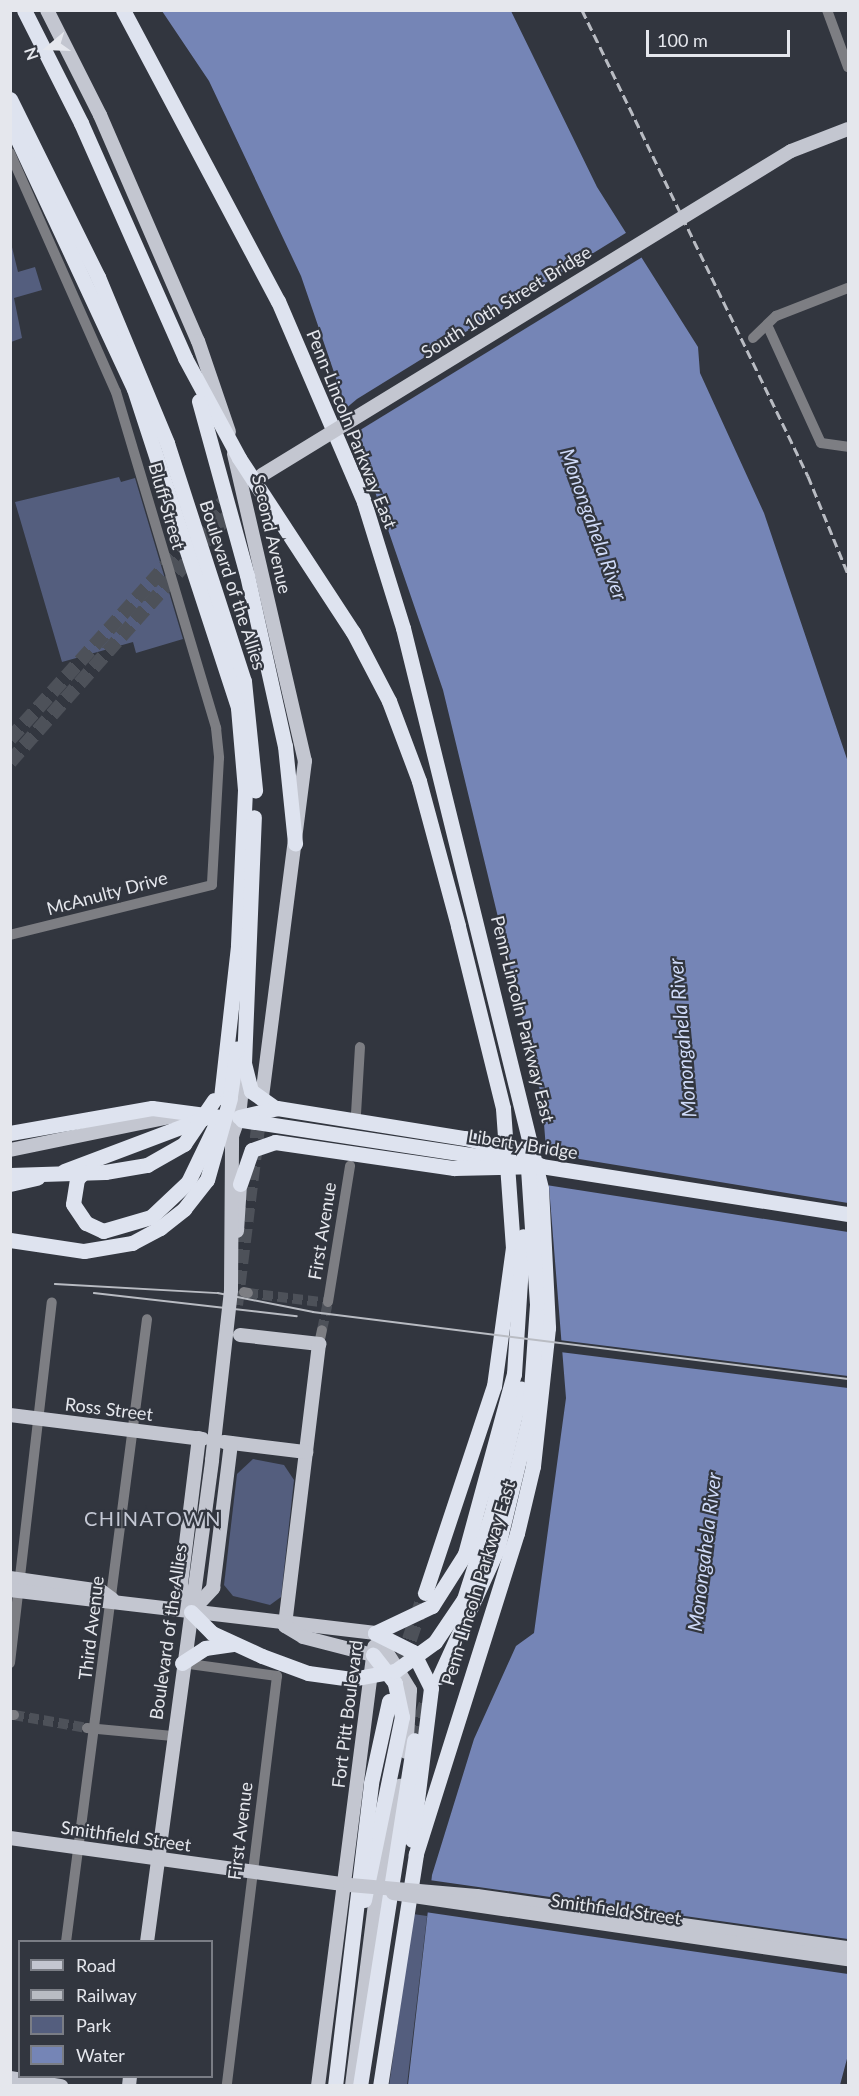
<!DOCTYPE html>
<html>
<head>
<meta charset="utf-8">
<style>
	body { margin:0 }
	#map { position:relative; width:859px; height:2096px; overflow:hidden; background:#32363f; font-family:Lato,sans-serif }
	div>[style] { position:absolute }
	.green>* { inset:0; background:#545e7e }
	.water>* { inset:0; background:#7585b6 }
	.pier>* { inset:0; background:#32363f }
	.minor-tunnel>* { height:10px; margin-top:-5px; transform-origin:0; background:repeating-linear-gradient(90deg,#4d5159 0 10px,transparent 0 15px) }
	.major-tunnel>* { height:14px; margin-top:-7px; transform-origin:0; background:repeating-linear-gradient(90deg,#4d5159 0 14px,transparent 0 21px) }
	.highway-tunnel>* { height:15px; margin-top:-7.5px; transform-origin:0; background:repeating-linear-gradient(90deg,#4d5159 0 15px,transparent 0 23px) }
	.minor>* { height:10px; margin:-5px; padding:0 5px; transform-origin:5px; border-radius:5px; background:#7d7e83 }
	.major>* { height:14px; margin:-7px; padding:0 7px; transform-origin:7px; border-radius:7px; background:#c3c6d0 }
	.highway>* { height:15px; margin:-7.5px; padding:0 7.5px; transform-origin:7.5px; border-radius:7.5px; background:#dee3ef }
	.tram>* { height:1.5px; margin:-0.75px; padding:0 0.75px; transform-origin:0.75px; border-radius:0.75px; background:#b9bcc3 }
	.rail>* { height:3px; margin-top:-1.5px; transform-origin:0; background:repeating-linear-gradient(90deg,#b9bcc3 0 9px,transparent 0 13.5px) }
	.major-bridge>* { height:14px; margin:-7px; padding:0 7px; transform-origin:7px; border-radius:7px; background:#c3c6d0 }
	.highway-bridge>* { height:15px; margin:-7.5px; padding:0 7.5px; transform-origin:7.5px; border-radius:7.5px; background:#dee3ef }
	span { translate:-50% -50%; white-space:nowrap; text-align:center; line-height:1.15; -webkit-text-stroke:4.5px #32363f; paint-order:stroke }
	.street-label { font-size:18px; color:#e5e7ed }
	.water-label { font-size:20px; color:#cfdaf8; font-style:italic }
	.neighbourhood-label { font-size:20px; color:#c4c8d4; letter-spacing:1.5px }
	.frame { position:absolute; inset:0; border:12px solid #e5e7ed; pointer-events:none }
	.legend { position:absolute; left:18px; top:1940px; width:195px; height:138px; box-sizing:border-box; background:#32363f; border:2px solid #7a7d85; margin:0; padding:8px 10px; list-style:none; font-size:18px; color:#e5e7ed }
	.legend li { display:flex; align-items:center; gap:12px; height:30px }
	.legend b { width:30px; border:2px solid #7a7d85 }
	.north { position:absolute; left:18px; top:18px; width:60px; height:60px; -webkit-text-stroke:4px #32363f; paint-order:stroke; rotate:251deg; font-size:16px; font-weight:700; line-height:24px; text-align:center; color:#e5e7ed }
	.north::after { content:''; display:block; margin:auto; width:21px; height:27px; background:#e5e7ed; clip-path:polygon(50% 0,100% 100%,50% 72%,0 100%) }
	.scale { position:absolute; left:646px; top:30px; width:144px; height:27px; box-sizing:border-box; border:3px solid #e5e7ed; border-top:0; padding-left:8px; font-size:18px; line-height:21px; white-space:nowrap; color:#e5e7ed; -webkit-text-stroke:4px #32363f; paint-order:stroke }
</style>
</head>
<body>
<div id="map">
	<div class="green">
		<i style="clip-path:polygon(11px 243px,18px 272px,35px 267px,42px 290px,14px 298px,22px 338px,11px 342px)"></i>
		<i style="clip-path:polygon(119px 477px,121px 482px,135px 478px,183px 639px,136px 653px,133px 642px,62px 662px,15px 502px)"></i>
		<i style="clip-path:polygon(253px 1459px,284px 1465px,294px 1480px,281px 1597px,270px 1605px,233px 1596px,224px 1585px,237px 1474px)"></i>
		<i style="clip-path:polygon(413px 1914px,427px 1916px,407px 2085px,389px 2086px)"></i>
	</div>
	<div class="water">
		<i style="clip-path:polygon(162px 11px,511px 11px,597px 187px,698px 347px,700px 373px,764px 513px,848px 762px,848px 2055px,840px 2085px,408px 2085px,432px 1875px,474px 1739px,516px 1646px,534px 1633px,566px 1398px,542px 1099px,443px 690px,301px 276px,209px 81px)"></i>
	</div>
	<div class="pier">
		<i style="clip-path:polygon(629px 231px,644px 256px,352px 435px,344px 410px,357px 399px)"></i>
		<i style="clip-path:polygon(543px 1153px,848px 1203px,848px 1232px,546px 1185px)"></i>
		<i style="clip-path:polygon(559px 1340px,848px 1376px,848px 1388px,560px 1352px)"></i>
		<i style="clip-path:polygon(429px 1880px,848px 1939px,848px 1974px,425px 1912px)"></i>
	</div>
	<div class="minor-tunnel">
		<i style="left:248px;top:1293px;width:81px;rotate:7.1deg"></i>
		<i style="left:322px;top:1330px;width:29px;rotate:-78deg"></i>
		<i style="left:14px;top:1715px;width:74px;rotate:10.1deg"></i>
	</div>
	<div class="major-tunnel">
		<i style="left:10px;top:739px;width:320px;rotate:-48deg"></i>
		<i style="left:10px;top:762px;width:327px;rotate:-48.5deg"></i>
		<i style="left:236px;top:1305px;width:193px;rotate:-82.9deg"></i>
	</div>
	<div class="highway-tunnel">
		<i style="left:402px;top:1661px;width:72px;rotate:-71.3deg"></i>
		<i style="left:414px;top:1740px;width:41px;rotate:-71.6deg"></i>
	</div>
	<div class="minor">
		<i style="left:827px;top:10px;width:61px;rotate:69.8deg"></i>
		<i style="left:10px;top:153px;width:261px;rotate:66.1deg"></i>
		<i style="left:116px;top:392px;width:351px;rotate:73.4deg"></i>
		<i style="left:216px;top:728px;width:30px;rotate:84deg"></i>
		<i style="left:219px;top:758px;width:127px;rotate:93.2deg"></i>
		<i style="left:212px;top:885px;width:208px;rotate:166.1deg"></i>
		<i style="left:769px;top:329px;width:125px;rotate:65.5deg"></i>
		<i style="left:821px;top:443px;width:27px;rotate:8deg"></i>
		<i style="left:753px;top:338px;width:32px;rotate:-44deg"></i>
		<i style="left:776px;top:316px;width:77px;rotate:-21.3deg"></i>
		<i style="left:356px;top:1114px;width:67px;rotate:-86.6deg"></i>
		<i style="left:244px;top:1292px;width:4px;rotate:14deg"></i>
		<i style="left:328px;top:1302px;width:138px;rotate:-80.8deg"></i>
		<i style="left:319px;top:1344px;width:14px;rotate:-78deg"></i>
		<i style="left:10px;top:1663px;width:363px;rotate:-83.4deg"></i>
		<i style="left:182px;top:1663px;width:96px;rotate:7.8deg"></i>
		<i style="left:277px;top:1676px;width:413px;rotate:97deg"></i>
		<i style="left:10px;top:1715px;width:4px"></i>
		<i style="left:87px;top:1728px;width:86px;rotate:5.3deg"></i>
		<i style="left:66px;top:1942px;width:628px;rotate:-82.59deg"></i>
	</div>
	<div class="major">
		<i style="left:47px;top:10px;width:118px;rotate:63.2deg"></i>
		<i style="left:100px;top:115px;width:246px;rotate:66.6deg"></i>
		<i style="left:198px;top:341px;width:96px;rotate:71.2deg"></i>
		<i style="left:791px;top:151px;width:61px;rotate:-21.1deg"></i>
		<i style="left:234px;top:454px;width:315px;rotate:77deg"></i>
		<i style="left:305px;top:761px;width:341px;rotate:97.3deg"></i>
		<i style="left:239px;top:1117px;width:48px;rotate:-84.1deg"></i>
		<i style="left:10px;top:1150px;width:183px;rotate:-11.7deg"></i>
		<i style="left:237px;top:1231px;width:47px;rotate:-86.3deg"></i>
		<i style="left:240px;top:1335px;width:80px;rotate:6.5deg"></i>
		<i style="left:319px;top:1344px;width:284px;rotate:96.9deg"></i>
		<i style="left:10px;top:1415px;width:194px;rotate:7.1deg"></i>
		<i style="left:224px;top:1442px;width:83px;rotate:7deg"></i>
		<i style="left:10px;top:1578px;width:92px;rotate:8.1deg"></i>
		<i style="left:101px;top:1591px;width:14px;rotate:36deg"></i>
		<i style="left:10px;top:1590px;width:368px;rotate:6.7deg"></i>
		<i style="left:191px;top:1612px;width:33px;rotate:-47deg"></i>
		<i style="left:213px;top:1588px;width:146px;rotate:-82.9deg"></i>
		<i style="left:191px;top:1612px;width:30px;rotate:-110deg"></i>
		<i style="left:181px;top:1584px;width:147px;rotate:-83deg"></i>
		<i style="left:285px;top:1626px;width:21px;rotate:31deg"></i>
		<i style="left:303px;top:1637px;width:72px;rotate:14.4deg"></i>
		<i style="left:375px;top:1633px;width:67px;rotate:58.4deg"></i>
		<i style="left:410px;top:1690px;width:62px;rotate:93.7deg"></i>
		<i style="left:10px;top:1838px;width:343px;rotate:7.9deg"></i>
		<i style="left:147px;top:1942px;width:486px;rotate:-82.3deg"></i>
		<i style="left:10px;top:2078px;width:52px;rotate:8.9deg"></i>
		<i style="left:129px;top:2086px;width:10px;rotate:-84deg"></i>
		<i style="left:318px;top:2086px;width:443px;rotate:-82.7deg"></i>
		<i style="left:352px;top:2086px;width:183px;rotate:-82.8deg"></i>
		<i style="left:375px;top:1904px;width:121px;rotate:-78deg"></i>
	</div>
	<div class="highway">
		<i style="left:24px;top:10px;width:127px;rotate:63.2deg"></i>
		<i style="left:81px;top:123px;width:257px;rotate:66.1deg"></i>
		<i style="left:123px;top:10px;width:330px;rotate:62deg"></i>
		<i style="left:278px;top:301px;width:219px;rotate:66.8deg"></i>
		<i style="left:364px;top:502px;width:132px;rotate:72.8deg"></i>
		<i style="left:403px;top:628px;width:577px;rotate:76.16deg"></i>
		<i style="left:541px;top:1188px;width:140px;rotate:87.1deg"></i>
		<i style="left:548px;top:1328px;width:139px;rotate:96.2deg"></i>
		<i style="left:533px;top:1466px;width:69px;rotate:103.4deg"></i>
		<i style="left:517px;top:1533px;width:337px;rotate:107.5deg"></i>
		<i style="left:416px;top:1854px;width:235px;rotate:98.8deg"></i>
		<i style="left:10px;top:99px;width:199px;rotate:63.7deg"></i>
		<i style="left:98px;top:277px;width:180px;rotate:67.4deg"></i>
		<i style="left:167px;top:443px;width:250px;rotate:72.1deg"></i>
		<i style="left:244px;top:681px;width:110px;rotate:84.2deg"></i>
		<i style="left:10px;top:123px;width:293px;rotate:65deg"></i>
		<i style="left:134px;top:389px;width:336px;rotate:71.9deg"></i>
		<i style="left:238px;top:708px;width:82px;rotate:85.1deg"></i>
		<i style="left:245px;top:790px;width:156px;rotate:92.6deg"></i>
		<i style="left:238px;top:946px;width:152px;rotate:96.4deg"></i>
		<i style="left:247px;top:575px;width:175px;rotate:77.5deg"></i>
		<i style="left:285px;top:746px;width:98px;rotate:84.1deg"></i>
		<i style="left:244px;top:1063px;width:246px;rotate:-87.7deg"></i>
		<i style="left:230px;top:1096px;width:48px;rotate:-81.5deg"></i>
		<i style="left:10px;top:1133px;width:144px;rotate:-10deg"></i>
		<i style="left:152px;top:1108px;width:84px;rotate:7.5deg"></i>
		<i style="left:541px;top:1166px;width:311px;rotate:8.9deg"></i>
		<i style="left:89px;top:1167px;width:17px;rotate:135deg"></i>
		<i style="left:77px;top:1179px;width:25px;rotate:99deg"></i>
		<i style="left:73px;top:1204px;width:23px;rotate:56deg"></i>
		<i style="left:86px;top:1223px;width:19px;rotate:25deg"></i>
		<i style="left:103px;top:1231px;width:50px;rotate:-16.3deg"></i>
		<i style="left:151px;top:1217px;width:51px;rotate:-43.4deg"></i>
		<i style="left:64px;top:1171px;width:153px;rotate:-20.7deg"></i>
		<i style="left:10px;top:1184px;width:28px;rotate:-13deg"></i>
		<i style="left:491px;top:1515px;width:130px;rotate:-76.6deg"></i>
		<i style="left:425px;top:1593px;width:218px;rotate:-71.6deg"></i>
		<i style="left:494px;top:1386px;width:139px;rotate:-82.2deg"></i>
		<i style="left:513px;top:1248px;width:140px;rotate:-94.1deg"></i>
		<i style="left:503px;top:1108px;width:187px;rotate:-103.9deg"></i>
		<i style="left:191px;top:1612px;width:30px;rotate:45deg"></i>
		<i style="left:212px;top:1633px;width:55px;rotate:24.7deg"></i>
		<i style="left:262px;top:1656px;width:49px;rotate:20.3deg"></i>
		<i style="left:308px;top:1673px;width:44px;rotate:7.8deg"></i>
		<i style="left:375px;top:1633px;width:63px;rotate:-25.3deg"></i>
		<i style="left:432px;top:1606px;width:62px;rotate:-57.6deg"></i>
		<i style="left:465px;top:1554px;width:187px;rotate:-74.8deg"></i>
		<i style="left:514px;top:1374px;width:138px;rotate:-86.3deg"></i>
		<i style="left:375px;top:1633px;width:42px;rotate:26.6deg"></i>
		<i style="left:413px;top:1652px;width:40px;rotate:63.4deg"></i>
		<i style="left:431px;top:1688px;width:153px;rotate:97.1deg"></i>
		<i style="left:182px;top:1663px;width:27px;rotate:-33deg"></i>
		<i style="left:205px;top:1648px;width:28px;rotate:-8deg"></i>
		<i style="left:439px;top:1677px;width:140px;rotate:-65.5deg"></i>
		<i style="left:497px;top:1550px;width:135px;rotate:-76.3deg"></i>
		<i style="left:529px;top:1419px;width:115px;rotate:-86deg"></i>
		<i style="left:537px;top:1304px;width:150px;rotate:-93.8deg"></i>
		<i style="left:364px;top:1900px;width:187px;rotate:-78.3deg"></i>
		<i style="left:402px;top:1717px;width:35px;rotate:-102deg"></i>
		<i style="left:395px;top:1683px;width:36px;rotate:-128deg"></i>
		<i style="left:335px;top:2086px;width:305px;rotate:-83.2deg"></i>
		<i style="left:371px;top:1783px;width:84px;rotate:-77.6deg"></i>
		<i style="left:360px;top:2086px;width:350px;rotate:-81.1deg"></i>
	</div>
	<div class="tram">
		<i style="left:55px;top:1284px;width:163px;rotate:3.2deg"></i>
		<i style="left:218px;top:1293px;width:97px;rotate:11.3deg"></i>
		<i style="left:313px;top:1312px;width:539px;rotate:7.14deg"></i>
		<i style="left:94px;top:1293px;width:204px;rotate:6.5deg"></i>
	</div>
	<div class="rail">
		<i style="left:582px;top:10px;width:518px;rotate:64.13deg"></i>
		<i style="left:808px;top:476px;width:106px;rotate:67.8deg"></i>
	</div>
	<div class="major-bridge">
		<i style="left:262px;top:475px;width:620px;rotate:-31.49deg"></i>
		<i style="left:212px;top:1460px;width:171px;rotate:-83.6deg"></i>
		<i style="left:231px;top:1290px;width:154px;rotate:-89.6deg"></i>
		<i style="left:232px;top:1136px;width:20px;rotate:-70deg"></i>
		<i style="left:350px;top:1885px;width:127px;rotate:5deg"></i>
		<i style="left:477px;top:1896px;width:375px;rotate:8deg"></i>
		<i style="left:393px;top:1893px;width:460px;rotate:8.3deg"></i>
	</div>
	<div class="highway-bridge">
		<i style="left:185px;top:358px;width:114px;rotate:61.6deg"></i>
		<i style="left:239px;top:458px;width:208px;rotate:56.8deg"></i>
		<i style="left:353px;top:632px;width:78px;rotate:62.4deg"></i>
		<i style="left:389px;top:701px;width:85px;rotate:69.4deg"></i>
		<i style="left:419px;top:781px;width:150px;rotate:74.9deg"></i>
		<i style="left:199px;top:401px;width:180px;rotate:74.6deg"></i>
		<i style="left:244px;top:1063px;width:29px;rotate:76deg"></i>
		<i style="left:251px;top:1091px;width:28px;rotate:35deg"></i>
		<i style="left:239px;top:1117px;width:39px;rotate:-13deg"></i>
		<i style="left:277px;top:1108px;width:190px;rotate:9.1deg"></i>
		<i style="left:465px;top:1138px;width:44px;rotate:14.3deg"></i>
		<i style="left:508px;top:1149px;width:37px;rotate:27deg"></i>
		<i style="left:242px;top:1120px;width:270px;rotate:8.7deg"></i>
		<i style="left:10px;top:1175px;width:95px;rotate:-1.8deg"></i>
		<i style="left:105px;top:1172px;width:43px;rotate:-9.5deg"></i>
		<i style="left:147px;top:1165px;width:43px;rotate:-29.6deg"></i>
		<i style="left:184px;top:1144px;width:53px;rotate:-55.7deg"></i>
		<i style="left:188px;top:1182px;width:62px;rotate:-64.3deg"></i>
		<i style="left:240px;top:1184px;width:36px;rotate:-71deg"></i>
		<i style="left:252px;top:1150px;width:24px;rotate:-19deg"></i>
		<i style="left:275px;top:1142px;width:181px;rotate:8.3deg"></i>
		<i style="left:454px;top:1168px;width:87px;rotate:-1.3deg"></i>
		<i style="left:10px;top:1240px;width:75px;rotate:8.5deg"></i>
		<i style="left:84px;top:1251px;width:49px;rotate:-9.5deg"></i>
		<i style="left:132px;top:1243px;width:32px;rotate:-28deg"></i>
		<i style="left:160px;top:1228px;width:31px;rotate:-38deg"></i>
		<i style="left:184px;top:1209px;width:37px;rotate:-52deg"></i>
		<i style="left:207px;top:1180px;width:85px;rotate:-74.3deg"></i>
		<i style="left:352px;top:1679px;width:44px;rotate:-10.5deg"></i>
		<i style="left:395px;top:1671px;width:49px;rotate:-35.9deg"></i>
		<i style="left:435px;top:1642px;width:52px;rotate:-56deg"></i>
		<i style="left:464px;top:1599px;width:88px;rotate:-72.2deg"></i>
	</div>
	<div class="street-label">
		<span style="left:506px;top:302px;rotate:-32deg">South 10th Street Bridge</span>
		<span style="left:352px;top:429px;rotate:68deg">Penn-Lincoln Parkway East</span>
		<span style="left:167px;top:506px;rotate:74deg">Bluff Street</span>
		<span style="left:272px;top:534px;rotate:77deg">Second Avenue</span>
		<span style="left:233px;top:585px;rotate:72deg">Boulevard of the Allies</span>
		<span style="left:107px;top:893px;rotate:-15deg">McAnulty Drive</span>
		<span style="left:523px;top:1019px;rotate:76deg">Penn-Lincoln Parkway East</span>
		<span style="left:523px;top:1144px;rotate:9deg">Liberty Bridge</span>
		<span style="left:322px;top:1231px;rotate:-81deg">First Avenue</span>
		<span style="left:109px;top:1409px;rotate:7deg">Ross Street</span>
		<span style="left:478px;top:1583px;rotate:-73deg">Penn-Lincoln Parkway East</span>
		<span style="left:91px;top:1628px;rotate:-83deg">Third Avenue</span>
		<span style="left:168px;top:1632px;rotate:-82deg">Boulevard of the Allies</span>
		<span style="left:347px;top:1714px;rotate:-83deg">Fort Pitt Boulevard</span>
		<span style="left:240px;top:1831px;rotate:-83deg">First Avenue</span>
		<span style="left:126px;top:1836px;rotate:8deg">Smithfield Street</span>
		<span style="left:616px;top:1909px;rotate:8deg">Smithfield Street</span>
	</div>
	<div class="water-label">
		<span style="left:594px;top:524px;rotate:70deg">Monongahela River</span>
		<span style="left:682px;top:1038px;rotate:-95deg">Monongahela River</span>
		<span style="left:704px;top:1552px;rotate:-83deg">Monongahela River</span>
	</div>
	<div class="neighbourhood-label">
		<span style="left:153px;top:1518px">CHINATOWN</span>
	</div>
	<div class="frame"></div>
	<ul class="legend">
	<li><b style="height:8px;background:#c3c6d0"></b>Road</li>
	<li><b style="height:8px;background:#b9bcc3"></b>Railway</li>
	<li><b style="height:16px;background:#545e7e"></b>Park</li>
	<li><b style="height:16px;background:#7585b6"></b>Water</li>
	</ul>
	<div class="north">N</div>
	<div class="scale">100 m</div>
</div>
</body>
</html>
